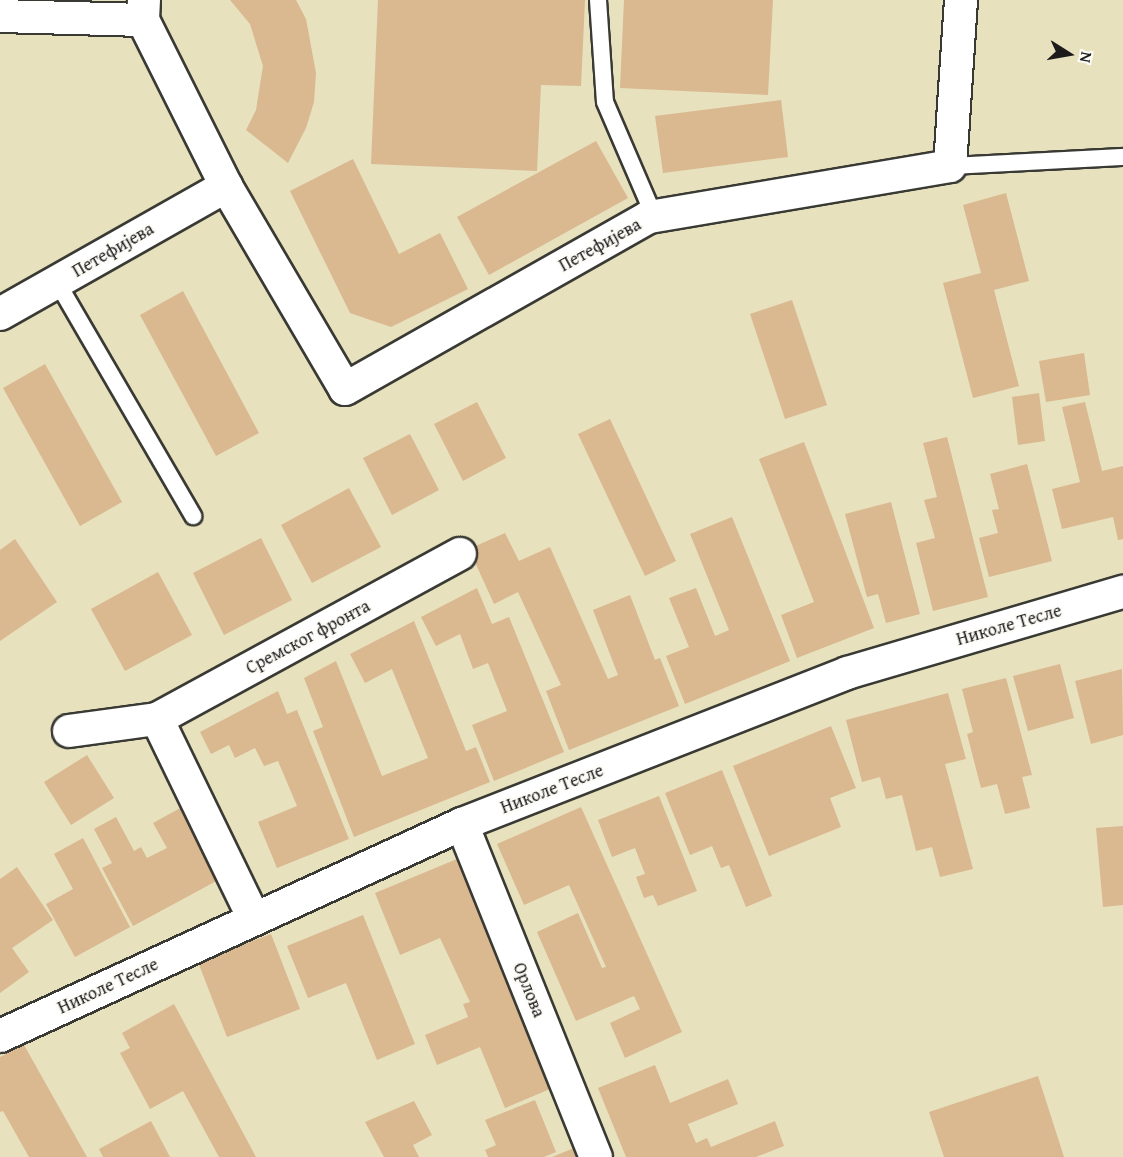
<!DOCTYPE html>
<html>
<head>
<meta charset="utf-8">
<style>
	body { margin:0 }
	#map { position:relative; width:1123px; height:1157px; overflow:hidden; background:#e7e1be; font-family:"Gentium Book Plus",serif }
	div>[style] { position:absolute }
	.building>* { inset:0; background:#dab890 }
	.roads { filter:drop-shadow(2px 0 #3a3a34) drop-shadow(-2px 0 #3a3a34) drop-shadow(0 2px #3a3a34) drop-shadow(0 -2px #3a3a34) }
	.lane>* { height:16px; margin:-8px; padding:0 8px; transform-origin:8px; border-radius:8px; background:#fff }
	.street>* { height:32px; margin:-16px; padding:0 16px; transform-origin:16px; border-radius:16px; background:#fff }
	span { translate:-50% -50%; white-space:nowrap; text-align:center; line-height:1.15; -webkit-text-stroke:4.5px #fdfcf7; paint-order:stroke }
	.street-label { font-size:18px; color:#1c1c1c }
	.north { position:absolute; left:1039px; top:24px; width:60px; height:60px; -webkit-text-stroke:4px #fdfcf7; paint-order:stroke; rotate:101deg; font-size:16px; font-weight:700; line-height:24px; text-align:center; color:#1c1c1c }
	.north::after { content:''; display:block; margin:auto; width:21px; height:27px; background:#1c1c1c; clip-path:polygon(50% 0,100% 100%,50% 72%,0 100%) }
</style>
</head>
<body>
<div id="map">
	<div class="building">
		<i style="clip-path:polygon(230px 0,296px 0,306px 19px,316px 73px,314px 102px,306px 128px,288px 163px,246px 130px,256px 110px,263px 66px,250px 24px)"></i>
		<i style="clip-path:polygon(378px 0,585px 0,581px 86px,541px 85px,537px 171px,371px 164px)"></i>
		<i style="clip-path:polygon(624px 0,773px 0,768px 95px,620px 88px)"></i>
		<i style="clip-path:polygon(781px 100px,788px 157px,663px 173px,655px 116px)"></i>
		<i style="clip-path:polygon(596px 141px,628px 198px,489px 275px,457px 217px)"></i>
		<i style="clip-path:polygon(353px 159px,399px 254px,440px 233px,468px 289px,391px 327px,350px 313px,290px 191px)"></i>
		<i style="clip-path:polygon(1006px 193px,1029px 281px,994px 290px,1019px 386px,973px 398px,943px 283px,981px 273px,963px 205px)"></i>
		<i style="clip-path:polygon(183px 291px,259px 433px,216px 456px,140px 315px)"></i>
		<i style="clip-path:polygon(792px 300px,827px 405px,785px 419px,750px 314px)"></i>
		<i style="clip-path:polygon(1084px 353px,1090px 395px,1046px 402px,1039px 361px)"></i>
		<i style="clip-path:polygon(45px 364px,122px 502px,80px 526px,3px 388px)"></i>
		<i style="clip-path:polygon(1039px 393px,1045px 441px,1018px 445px,1012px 397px)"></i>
		<i style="clip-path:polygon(477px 402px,506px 458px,463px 481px,434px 424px)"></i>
		<i style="clip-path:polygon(1085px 402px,1102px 471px,1123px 466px,1123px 539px,1118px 540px,1113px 517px,1062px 529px,1052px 489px,1080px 482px,1062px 407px)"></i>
		<i style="clip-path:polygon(610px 419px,676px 561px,645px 576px,578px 434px)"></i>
		<i style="clip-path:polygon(410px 434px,439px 490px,392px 515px,363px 458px)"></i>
		<i style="clip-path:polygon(947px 437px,988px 597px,933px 611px,916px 543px,935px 538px,924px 500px,937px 497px,923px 443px)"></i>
		<i style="clip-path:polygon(804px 442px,874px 628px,797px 658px,781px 615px,814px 602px,759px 459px)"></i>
		<i style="clip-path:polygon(1027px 464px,1052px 561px,989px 577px,979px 538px,998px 533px,992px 510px,999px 509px,990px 474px)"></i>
		<i style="clip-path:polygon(349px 488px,381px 547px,312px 583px,281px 525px)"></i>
		<i style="clip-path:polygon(891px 502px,920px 614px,886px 623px,878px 594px,867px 597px,845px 514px)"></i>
		<i style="clip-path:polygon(732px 517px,790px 661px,685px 704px,666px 656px,689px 647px,669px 598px,696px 588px,715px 636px,729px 630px,690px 534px)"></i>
		<i style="clip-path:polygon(505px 533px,519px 561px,550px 547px,608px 679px,618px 675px,593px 610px,630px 595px,655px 660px,660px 658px,679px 706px,569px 750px,546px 691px,561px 685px,518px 592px,494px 604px,469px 549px)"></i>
		<i style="clip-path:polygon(261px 538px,292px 600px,224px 635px,193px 573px)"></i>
		<i style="clip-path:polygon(15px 539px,57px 602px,0 641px,0 550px)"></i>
		<i style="clip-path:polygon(158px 572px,192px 635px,125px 671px,91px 609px)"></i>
		<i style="clip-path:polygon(477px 588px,492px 624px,509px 617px,564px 752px,494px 781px,472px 725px,507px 711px,488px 663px,473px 669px,460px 634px,436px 646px,421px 617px)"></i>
		<i style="clip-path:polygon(414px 621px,466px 751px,476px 747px,490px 782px,354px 837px,313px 731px,323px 727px,304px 678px,336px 661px,382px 776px,428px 758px,392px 669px,365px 683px,350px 654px)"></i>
		<i style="clip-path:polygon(1060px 664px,1074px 718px,1028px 731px,1013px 676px)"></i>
		<i style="clip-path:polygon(1122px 669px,1123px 735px,1091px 744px,1075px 681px)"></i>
		<i style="clip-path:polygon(1006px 678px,1032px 775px,1022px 777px,1030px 808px,1005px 814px,997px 784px,981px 788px,967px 734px,973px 732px,962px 689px)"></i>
		<i style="clip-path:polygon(278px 691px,287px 714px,297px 710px,349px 839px,277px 868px,258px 822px,297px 806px,278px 761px,264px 766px,255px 748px,235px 758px,229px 745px,211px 754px,200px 732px)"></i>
		<i style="clip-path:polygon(948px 693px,966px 759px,945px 764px,973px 869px,940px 877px,932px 847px,916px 851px,902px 795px,886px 799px,880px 777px,862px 782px,846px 720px)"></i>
		<i style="clip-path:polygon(831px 726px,856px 788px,830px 798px,841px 827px,769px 856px,733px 766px)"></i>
		<i style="clip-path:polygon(87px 755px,114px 798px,71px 825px,44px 782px)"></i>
		<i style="clip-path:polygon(722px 770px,772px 896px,746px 907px,729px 865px,721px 868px,712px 846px,690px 855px,665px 793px)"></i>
		<i style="clip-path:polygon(659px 796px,697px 891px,658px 906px,653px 895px,644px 898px,636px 877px,645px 874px,635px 848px,612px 857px,598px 820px)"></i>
		<i style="clip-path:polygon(184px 806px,222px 878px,133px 926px,102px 868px,112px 863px,94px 829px,116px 817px,134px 851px,141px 847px,147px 858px,167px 848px,153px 823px)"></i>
		<i style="clip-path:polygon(581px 807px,682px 1032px,625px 1058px,610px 1023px,640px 1009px,634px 996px,576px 1021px,537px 932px,578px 913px,602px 968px,606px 967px,569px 885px,524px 905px,497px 844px)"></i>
		<i style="clip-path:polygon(1123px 826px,1123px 905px,1103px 907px,1096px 828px)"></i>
		<i style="clip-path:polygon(83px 838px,130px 927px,75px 957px,46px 904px,73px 889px,54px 854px)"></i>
		<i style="clip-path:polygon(457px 859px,550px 1089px,505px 1108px,480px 1047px,437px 1065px,425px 1035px,468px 1017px,463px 1004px,470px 1002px,440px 938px,400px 955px,375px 893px)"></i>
		<i style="clip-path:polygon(17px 867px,53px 920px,12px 948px,29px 972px,0 993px,0 879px)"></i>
		<i style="clip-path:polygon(363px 915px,415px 1044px,377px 1060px,346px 983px,308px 998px,287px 946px)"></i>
		<i style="clip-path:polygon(271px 934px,300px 1009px,227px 1037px,198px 962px)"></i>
		<i style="clip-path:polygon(174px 1004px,256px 1157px,219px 1157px,183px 1091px,150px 1109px,120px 1053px,130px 1048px,122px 1033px)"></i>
		<i style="clip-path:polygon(24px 1045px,87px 1157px,29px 1157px,3px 1111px,0 1112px,0 1057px)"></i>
		<i style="clip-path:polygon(655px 1065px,670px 1103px,728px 1079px,738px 1104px,688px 1124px,696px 1143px,707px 1138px,711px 1147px,775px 1121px,784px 1146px,756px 1157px,626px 1157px,598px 1088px)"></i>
		<i style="clip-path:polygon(1038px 1076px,1064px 1157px,944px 1157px,929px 1112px)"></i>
		<i style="clip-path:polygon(535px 1100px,556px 1152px,544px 1157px,488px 1157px,485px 1150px,496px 1145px,485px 1120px)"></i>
		<i style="clip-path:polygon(414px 1101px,432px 1135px,413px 1145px,419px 1157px,384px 1157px,365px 1122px)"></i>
		<i style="clip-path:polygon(151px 1121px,170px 1157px,103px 1157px,99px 1149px)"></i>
		<i style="clip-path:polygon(574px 1148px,578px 1157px,552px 1157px)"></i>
	</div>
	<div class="roads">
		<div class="lane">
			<i style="left:598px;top:0;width:102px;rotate:86.1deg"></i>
			<i style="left:605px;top:102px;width:124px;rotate:66.7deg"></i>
			<i style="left:950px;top:166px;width:173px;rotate:-3deg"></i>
			<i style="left:57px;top:282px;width:271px;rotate:59.8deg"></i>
		</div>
		<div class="street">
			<i style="left:144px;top:0;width:20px;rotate:93deg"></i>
			<i style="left:143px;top:20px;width:186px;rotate:63.4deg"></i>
			<i style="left:226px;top:186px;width:235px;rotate:59.6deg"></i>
			<i style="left:345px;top:389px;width:349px;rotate:-29.5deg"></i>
			<i style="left:649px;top:217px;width:305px;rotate:-9.6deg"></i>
			<i style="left:950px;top:166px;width:166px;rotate:-86.2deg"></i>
			<i style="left:0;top:16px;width:143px;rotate:1.6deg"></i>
			<i style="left:0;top:314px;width:260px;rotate:-29.5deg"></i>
			<i style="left:157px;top:719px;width:222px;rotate:64.1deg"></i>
			<i style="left:69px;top:731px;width:89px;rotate:-7.8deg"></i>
			<i style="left:157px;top:719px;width:345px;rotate:-28.6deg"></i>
			<i style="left:462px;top:824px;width:359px;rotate:68.1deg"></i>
			<i style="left:0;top:1036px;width:508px;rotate:-24.65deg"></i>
			<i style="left:462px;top:824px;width:414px;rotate:-21.4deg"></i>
			<i style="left:847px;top:673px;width:288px;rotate:-16.4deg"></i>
		</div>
	</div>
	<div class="street-label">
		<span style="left:600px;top:245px;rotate:-29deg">Петефијева</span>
		<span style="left:113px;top:250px;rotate:-30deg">Петефијева</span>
		<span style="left:1009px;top:625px;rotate:-16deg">Николе Тесле</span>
		<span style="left:308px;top:637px;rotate:-28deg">Сремског фронта</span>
		<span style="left:552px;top:789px;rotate:-21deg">Николе Тесле</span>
		<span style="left:108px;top:986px;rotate:-25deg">Николе Тесле</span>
		<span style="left:529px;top:990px;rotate:68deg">Орлова</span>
	</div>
	<div class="north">N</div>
</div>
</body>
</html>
